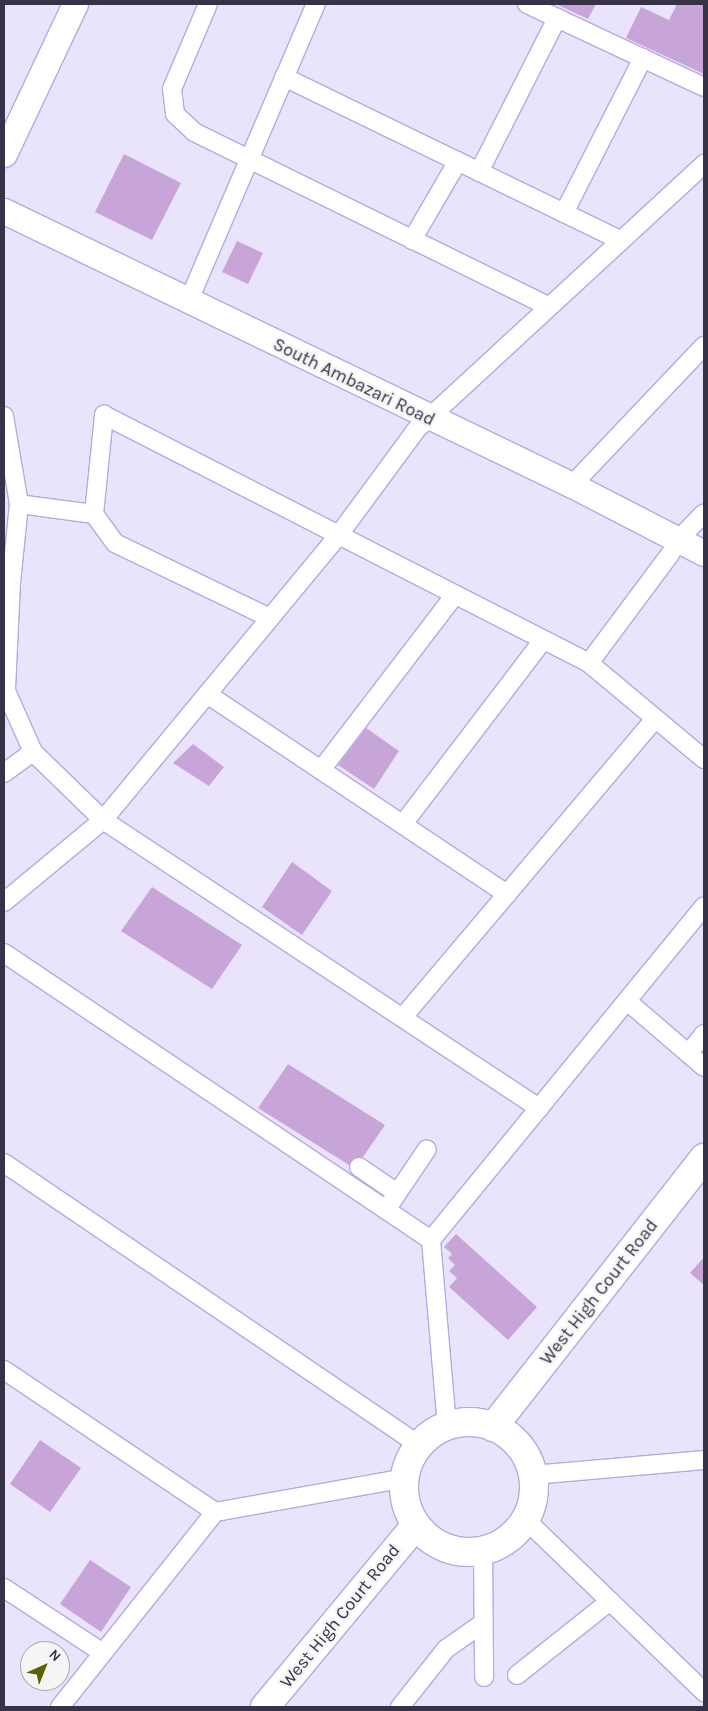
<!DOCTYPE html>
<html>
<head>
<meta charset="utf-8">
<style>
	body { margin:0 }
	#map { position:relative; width:708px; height:1711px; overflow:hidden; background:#e9e4fc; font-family:Karla,sans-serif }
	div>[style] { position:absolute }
	.building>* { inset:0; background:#c8a5d8 }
	.roads { filter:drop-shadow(1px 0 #b6a9e2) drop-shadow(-1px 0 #b6a9e2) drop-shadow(0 1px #b6a9e2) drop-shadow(0 -1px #b6a9e2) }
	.street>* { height:18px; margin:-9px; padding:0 9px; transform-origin:9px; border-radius:9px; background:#fff }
	.secondary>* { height:25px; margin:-12.5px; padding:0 12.5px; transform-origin:12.5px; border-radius:12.5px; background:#fff }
	.primary>* { height:28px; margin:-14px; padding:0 14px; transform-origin:14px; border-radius:14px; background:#fff }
	.primary>.ring { margin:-14px; padding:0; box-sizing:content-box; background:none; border:28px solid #fff; border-radius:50% }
	span { translate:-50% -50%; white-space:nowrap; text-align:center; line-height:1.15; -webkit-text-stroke:5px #f5f5f5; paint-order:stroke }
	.street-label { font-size:18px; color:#373248 }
	.frame { position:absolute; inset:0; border:5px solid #373248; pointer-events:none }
	.north { position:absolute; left:20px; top:1641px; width:50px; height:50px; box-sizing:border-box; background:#f5f5f5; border:1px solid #a9a7b0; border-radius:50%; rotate:44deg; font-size:14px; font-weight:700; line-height:20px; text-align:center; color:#373248 }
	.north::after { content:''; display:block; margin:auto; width:18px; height:22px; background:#5b6300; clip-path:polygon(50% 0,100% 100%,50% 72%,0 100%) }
</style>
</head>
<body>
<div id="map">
	<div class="building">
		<i style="clip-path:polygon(556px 4px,596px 4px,588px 19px)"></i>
		<i style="clip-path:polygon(677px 4px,704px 4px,704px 74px,626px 38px,641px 7px,669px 20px)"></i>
		<i style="clip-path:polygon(124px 154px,181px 183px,152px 240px,95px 212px)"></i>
		<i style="clip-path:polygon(237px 241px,263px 253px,248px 284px,222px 272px)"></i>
		<i style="clip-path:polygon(366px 728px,399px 751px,374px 789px,338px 765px)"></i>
		<i style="clip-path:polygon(193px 744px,224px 767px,209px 786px,173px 763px)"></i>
		<i style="clip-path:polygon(292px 862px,332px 891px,302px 935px,262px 907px)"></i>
		<i style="clip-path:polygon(152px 887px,242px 945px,212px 989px,121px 931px)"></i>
		<i style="clip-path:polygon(288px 1064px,385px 1125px,363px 1157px,354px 1158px,349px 1165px,258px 1108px)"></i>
		<i style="clip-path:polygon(456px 1234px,537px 1307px,508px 1340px,449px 1287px,457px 1278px,449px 1271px,455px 1265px,448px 1258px,452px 1254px,444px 1247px)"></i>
		<i style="clip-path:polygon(704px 1257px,704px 1285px,690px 1273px)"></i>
		<i style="clip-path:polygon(40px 1440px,81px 1468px,50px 1512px,10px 1484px)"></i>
		<i style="clip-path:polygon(90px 1560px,131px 1587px,101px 1632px,60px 1604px)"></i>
	</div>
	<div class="roads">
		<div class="street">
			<i style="left:208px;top:4px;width:92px;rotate:113deg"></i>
			<i style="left:172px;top:89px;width:25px;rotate:83deg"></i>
			<i style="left:175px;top:114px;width:26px;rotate:43deg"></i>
			<i style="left:194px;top:132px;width:394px;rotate:26.2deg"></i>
			<i style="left:527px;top:4px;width:195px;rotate:25.1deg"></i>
			<i style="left:284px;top:77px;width:373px;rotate:25.9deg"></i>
			<i style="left:479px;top:172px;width:173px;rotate:-63.1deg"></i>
			<i style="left:564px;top:213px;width:174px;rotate:-63deg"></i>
			<i style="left:412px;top:240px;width:91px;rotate:-59.8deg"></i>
			<i style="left:189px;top:300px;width:322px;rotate:-66.8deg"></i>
			<i style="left:4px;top:416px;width:89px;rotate:80.3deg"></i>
			<i style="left:19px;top:504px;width:79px;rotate:95.8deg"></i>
			<i style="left:11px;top:583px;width:108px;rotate:92.7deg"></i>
			<i style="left:6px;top:691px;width:67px;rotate:66.1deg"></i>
			<i style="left:33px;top:752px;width:98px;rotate:44.2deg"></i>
			<i style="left:103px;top:820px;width:523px;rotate:33.45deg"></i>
			<i style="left:572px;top:485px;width:192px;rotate:-46.5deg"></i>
			<i style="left:19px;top:504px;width:76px;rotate:7.6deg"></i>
			<i style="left:678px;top:540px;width:37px;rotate:-46deg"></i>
			<i style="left:270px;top:618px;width:172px;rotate:-154.2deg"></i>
			<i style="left:115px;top:543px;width:36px;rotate:-126deg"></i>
			<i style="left:94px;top:514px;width:100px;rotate:-84.2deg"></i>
			<i style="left:104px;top:415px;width:545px;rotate:27.08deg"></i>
			<i style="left:589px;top:663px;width:150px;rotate:39.9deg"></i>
			<i style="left:589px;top:663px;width:137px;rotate:-53.3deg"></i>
			<i style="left:207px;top:694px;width:361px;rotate:33.7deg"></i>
			<i style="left:321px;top:770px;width:220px;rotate:-52.6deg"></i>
			<i style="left:4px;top:773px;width:36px;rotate:-36deg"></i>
			<i style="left:403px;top:824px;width:231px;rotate:-52.7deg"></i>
			<i style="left:4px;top:902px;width:129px;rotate:-39.6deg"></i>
			<i style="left:103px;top:820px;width:369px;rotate:-50.4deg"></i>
			<i style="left:338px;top:536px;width:133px;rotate:-53.6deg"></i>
			<i style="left:417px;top:429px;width:391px;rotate:-42.7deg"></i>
			<i style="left:4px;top:953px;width:514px;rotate:33.91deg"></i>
			<i style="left:431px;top:1240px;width:187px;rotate:85.1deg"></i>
			<i style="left:627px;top:1001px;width:101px;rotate:40.6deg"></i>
			<i style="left:403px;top:1017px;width:390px;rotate:-49.8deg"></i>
			<i style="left:689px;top:1053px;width:24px;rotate:-52deg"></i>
			<i style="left:4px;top:1163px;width:502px;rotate:34.2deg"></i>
			<i style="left:359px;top:1167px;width:46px;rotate:34.4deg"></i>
			<i style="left:386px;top:1210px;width:73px;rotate:-56.1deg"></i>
			<i style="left:431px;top:1240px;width:431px;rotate:-50.7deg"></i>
			<i style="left:4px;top:1370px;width:254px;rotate:33.9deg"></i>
			<i style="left:533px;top:1475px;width:172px;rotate:-5deg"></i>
			<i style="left:526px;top:1520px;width:248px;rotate:44deg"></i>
			<i style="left:483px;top:1551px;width:126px;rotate:89.5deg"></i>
			<i style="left:4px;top:1588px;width:118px;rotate:33.3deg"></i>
			<i style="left:517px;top:1675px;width:119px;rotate:-38.5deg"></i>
			<i style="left:60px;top:1707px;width:249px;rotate:-51.5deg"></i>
			<i style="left:215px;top:1512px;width:193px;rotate:-10.1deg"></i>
			<i style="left:400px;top:1707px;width:74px;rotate:-51.6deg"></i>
			<i style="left:446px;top:1649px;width:45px;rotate:-35.1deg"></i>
		</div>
		<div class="secondary">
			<i style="left:4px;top:154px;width:166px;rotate:-64.7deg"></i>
			<i style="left:4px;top:211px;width:631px;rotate:25.75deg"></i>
			<i style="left:572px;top:485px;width:148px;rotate:27.3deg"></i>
		</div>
		<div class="primary">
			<i class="ring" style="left:404px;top:1422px;width:102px;height:102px"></i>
			<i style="left:493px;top:1427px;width:342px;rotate:-51.9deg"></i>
			<i style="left:265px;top:1707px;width:236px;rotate:-50.3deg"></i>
		</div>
	</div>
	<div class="street-label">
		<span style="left:354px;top:382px;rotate:26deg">South Ambazari Road</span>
		<span style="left:599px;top:1292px;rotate:-52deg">West High Court Road</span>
		<span style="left:340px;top:1616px;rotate:-51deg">West High Court Road</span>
	</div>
	<div class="frame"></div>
	<div class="north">N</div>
</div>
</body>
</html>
